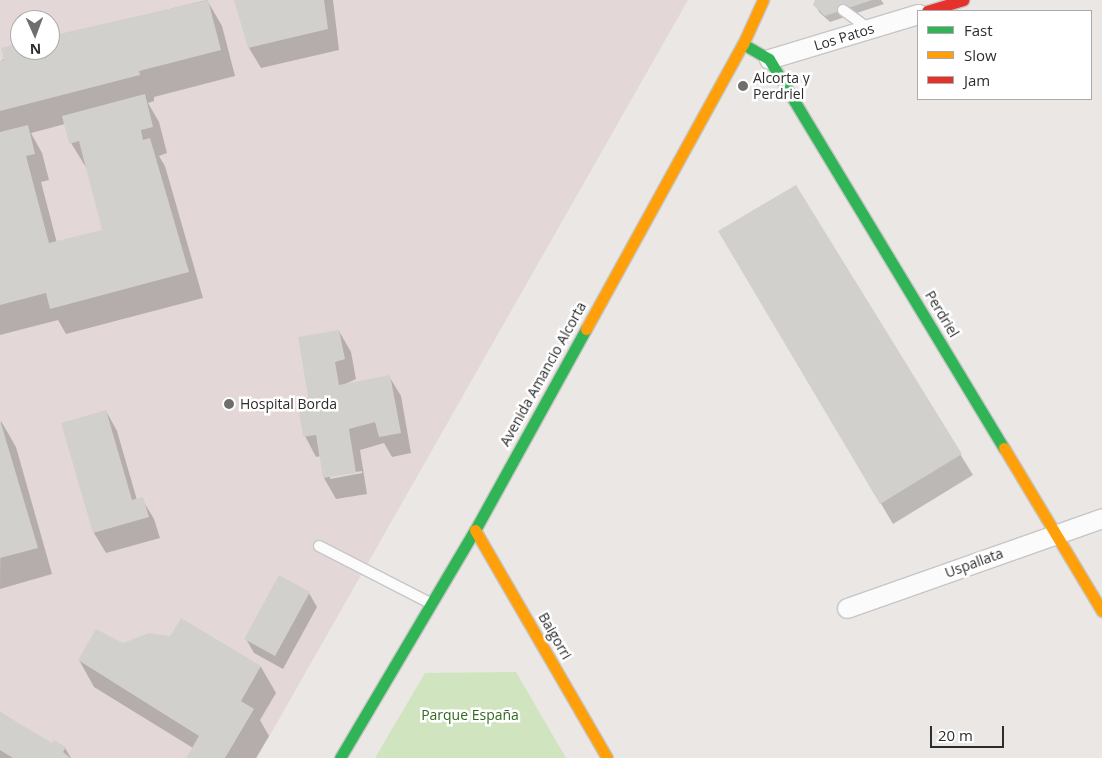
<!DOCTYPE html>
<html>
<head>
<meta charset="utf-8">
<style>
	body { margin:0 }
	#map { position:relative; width:1102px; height:758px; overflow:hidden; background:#ebe7e4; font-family:"Open Sans",sans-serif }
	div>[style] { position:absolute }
	.medical>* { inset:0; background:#e3d8d7 }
	.green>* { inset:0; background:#d0e4bf }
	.shadow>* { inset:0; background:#0003 }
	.building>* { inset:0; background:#d2d0cd }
	.roads { filter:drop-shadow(1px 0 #c7c6c6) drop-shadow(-1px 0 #c7c6c6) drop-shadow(0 1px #c7c6c6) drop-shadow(0 -1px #c7c6c6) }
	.lane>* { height:10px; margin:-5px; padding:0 5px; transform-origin:5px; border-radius:5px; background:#fcfbfb }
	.street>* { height:19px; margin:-9.5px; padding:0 9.5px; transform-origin:9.5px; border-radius:9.5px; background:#fcfbfb }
	.fast>* { height:11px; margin:-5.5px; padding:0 5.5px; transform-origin:5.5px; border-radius:5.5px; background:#30b455 }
	.slow>* { height:11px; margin:-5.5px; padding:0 5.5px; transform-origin:5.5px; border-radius:5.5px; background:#ff9f0a }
	.jam>* { height:11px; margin:-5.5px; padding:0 5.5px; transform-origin:5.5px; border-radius:5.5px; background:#e5322d }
	.dots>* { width:14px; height:14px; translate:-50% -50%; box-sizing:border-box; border:2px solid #fff; border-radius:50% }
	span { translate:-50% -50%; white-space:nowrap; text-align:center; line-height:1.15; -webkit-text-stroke:5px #fff; paint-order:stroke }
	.street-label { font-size:14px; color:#2d2d2d }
	.poi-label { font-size:14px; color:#2d2d2d }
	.left { translate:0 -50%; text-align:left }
	.park-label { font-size:14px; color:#31691f }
	.legend { position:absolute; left:917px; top:10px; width:175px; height:90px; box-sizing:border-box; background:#fff; border:1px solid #ababab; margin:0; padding:6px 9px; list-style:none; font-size:15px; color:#2d2d2d }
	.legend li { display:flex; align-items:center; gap:10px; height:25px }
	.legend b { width:25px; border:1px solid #ababab }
	.north { position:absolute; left:10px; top:10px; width:50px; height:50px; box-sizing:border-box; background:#fff; border:1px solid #ababab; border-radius:50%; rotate:178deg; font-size:14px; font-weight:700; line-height:20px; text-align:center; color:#2d2d2d }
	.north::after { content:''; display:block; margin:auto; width:18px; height:22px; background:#706e6d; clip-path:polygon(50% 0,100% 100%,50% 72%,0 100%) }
	.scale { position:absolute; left:930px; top:726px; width:74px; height:22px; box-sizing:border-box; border:2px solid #2d2d2d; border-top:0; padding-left:6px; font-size:15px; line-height:18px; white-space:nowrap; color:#2d2d2d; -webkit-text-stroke:4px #fff; paint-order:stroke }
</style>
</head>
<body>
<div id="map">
	<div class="medical">
		<i style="clip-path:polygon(evenodd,0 0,688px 0,257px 758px,0 758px,0 0,20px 20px,50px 20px,50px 50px,20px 50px,20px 20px)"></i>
	</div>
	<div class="green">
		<i style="clip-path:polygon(516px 672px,566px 758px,375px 758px,425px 673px)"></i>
	</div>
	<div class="shadow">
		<i style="clip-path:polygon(evenodd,207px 0,222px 26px,235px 76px,154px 97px,154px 101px,148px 103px,159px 122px,167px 153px,159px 156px,165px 166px,203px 298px,66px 334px,58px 320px,0 335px,0 62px,20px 45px,20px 50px,50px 50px,50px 38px,207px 0,65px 124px,71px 143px,87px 169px,104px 230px,57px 243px,41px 182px,49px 180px,42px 153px,31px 133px,65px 124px)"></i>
		<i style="clip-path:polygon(235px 0,333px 0,339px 50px,261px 68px,249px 48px)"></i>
		<i style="clip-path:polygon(817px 0,881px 0,884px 4px,830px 22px,819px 12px,815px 5px)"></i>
		<i style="clip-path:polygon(795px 186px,973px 475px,893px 524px,720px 231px)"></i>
		<i style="clip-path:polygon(evenodd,339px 331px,351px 352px,356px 379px,343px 385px,389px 376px,401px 396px,411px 453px,392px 457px,384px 443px,360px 450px,367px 494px,336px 499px,324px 478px,321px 456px,316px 457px,305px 436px,310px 398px,339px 331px,362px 471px,362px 473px,330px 479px,330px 476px,362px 471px)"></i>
		<i style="clip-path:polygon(106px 411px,117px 431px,137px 500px,142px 499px,154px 519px,160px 538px,106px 553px,94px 533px,62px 424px)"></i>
		<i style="clip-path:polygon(1px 421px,16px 447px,52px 574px,0 589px)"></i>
		<i style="clip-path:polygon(280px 577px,309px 593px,317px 607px,283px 669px,254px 653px,246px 639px)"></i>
		<i style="clip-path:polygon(123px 644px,261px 667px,276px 693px,260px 720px,269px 736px,256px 758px,187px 758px,193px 748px,94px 687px,79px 660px)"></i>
		<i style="clip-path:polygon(0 712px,52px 745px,65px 748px,71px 758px,0 758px)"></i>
	</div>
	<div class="building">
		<i style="clip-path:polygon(208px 0,221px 50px,139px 71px,140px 75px,0 111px,0 61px,4px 60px,1px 48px,20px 43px,20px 50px,50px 50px,50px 36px)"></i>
		<i style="clip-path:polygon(234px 0,324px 0,328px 29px,248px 48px)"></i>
		<i style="clip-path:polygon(815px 0,872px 0,825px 16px,813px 5px)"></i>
		<i style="clip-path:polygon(145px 94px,153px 127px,141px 130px,143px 140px,150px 138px,189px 272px,50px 309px,46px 293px,0 305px,0 132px,28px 125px,35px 154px,26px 156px,49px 243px,102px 230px,79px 141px,69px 144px,62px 116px)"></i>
		<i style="clip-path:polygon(796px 185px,962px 454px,880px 504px,718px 231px)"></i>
		<i style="clip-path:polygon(339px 330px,345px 359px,335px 362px,339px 385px,390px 375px,401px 433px,379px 437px,375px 422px,349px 429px,356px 473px,323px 478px,316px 435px,303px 437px,297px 399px,308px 397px,298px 337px)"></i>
		<i style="clip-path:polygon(106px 410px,132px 500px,143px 497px,149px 517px,93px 533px,61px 423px)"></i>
		<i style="clip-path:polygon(0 420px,38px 548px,0 558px)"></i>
		<i style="clip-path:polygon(279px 575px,310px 592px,275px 656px,244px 639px)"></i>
		<i style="clip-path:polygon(181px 618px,261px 666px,241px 701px,254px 709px,225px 758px,186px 758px,199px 736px,78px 660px,96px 629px,123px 643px,149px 633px,170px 636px)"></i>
		<i style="clip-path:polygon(0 712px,52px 743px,54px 740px,66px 747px,63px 752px,70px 758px,13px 758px,0 750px)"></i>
	</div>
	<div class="roads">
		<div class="lane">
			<i style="left:843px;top:10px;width:32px;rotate:36deg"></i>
			<i style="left:319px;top:546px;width:127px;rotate:27.2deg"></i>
		</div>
		<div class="street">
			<i style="left:769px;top:59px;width:156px;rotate:-16.8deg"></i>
			<i style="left:847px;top:608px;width:270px;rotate:-19.4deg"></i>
		</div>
		<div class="fast">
			<i style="left:743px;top:44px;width:30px;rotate:30deg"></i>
			<i style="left:769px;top:59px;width:454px;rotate:58.9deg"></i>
			<i style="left:340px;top:758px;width:265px;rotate:-59.4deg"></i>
			<i style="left:475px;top:530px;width:230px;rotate:-61.1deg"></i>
		</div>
		<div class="slow">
			<i style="left:586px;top:329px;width:325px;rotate:-61.2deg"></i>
			<i style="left:743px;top:44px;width:48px;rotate:-65.6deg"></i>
			<i style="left:1004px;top:448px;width:190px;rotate:59deg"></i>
			<i style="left:475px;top:530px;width:263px;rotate:59.9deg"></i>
		</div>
		<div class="jam">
			<i style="left:927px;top:11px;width:38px;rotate:-17deg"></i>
		</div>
	</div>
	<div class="dots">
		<i style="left:743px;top:86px;background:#706e6d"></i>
		<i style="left:229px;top:404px;background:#706e6d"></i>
	</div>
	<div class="street-label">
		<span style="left:844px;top:37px;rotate:-17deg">Los Patos</span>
		<span style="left:942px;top:314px;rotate:59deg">Perdriel</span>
		<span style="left:543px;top:374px;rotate:-61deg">Avenida Amancio Alcorta</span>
		<span style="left:974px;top:563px;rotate:-20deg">Uspallata</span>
		<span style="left:555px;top:636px;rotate:60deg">Baigorri</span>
	</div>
	<div class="poi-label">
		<span class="left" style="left:753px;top:86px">Alcorta y<br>Perdriel</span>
		<span class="left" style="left:240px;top:404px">Hospital Borda</span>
	</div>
	<div class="park-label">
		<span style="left:470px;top:715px">Parque España</span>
	</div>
	<ul class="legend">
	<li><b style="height:6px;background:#30b455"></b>Fast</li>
	<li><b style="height:6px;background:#ff9f0a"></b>Slow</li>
	<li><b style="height:6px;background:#e5322d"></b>Jam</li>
	</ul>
	<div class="north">N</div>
	<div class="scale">20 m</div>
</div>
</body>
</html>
